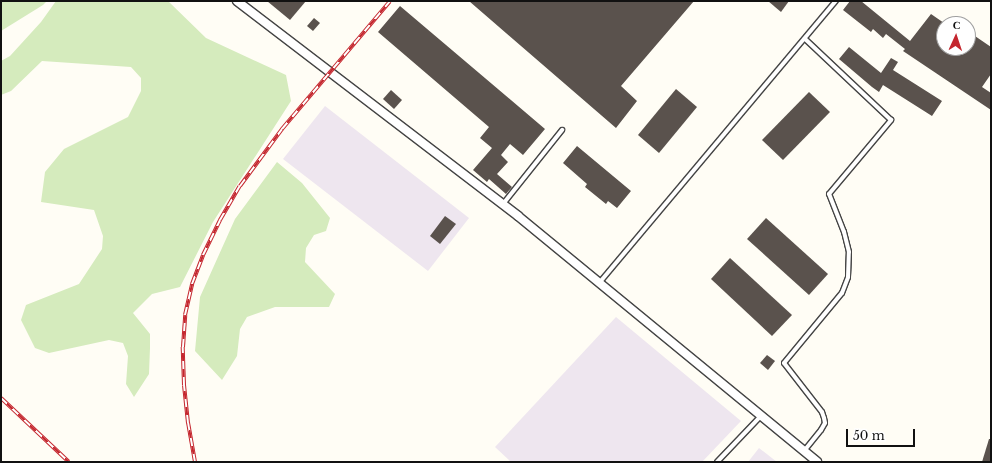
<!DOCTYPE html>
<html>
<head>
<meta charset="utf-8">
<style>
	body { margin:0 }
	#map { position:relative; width:992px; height:463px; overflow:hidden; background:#fffdf5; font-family:"Libre Baskerville",serif }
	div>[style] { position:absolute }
	.industrial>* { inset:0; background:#eee6ef }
	.green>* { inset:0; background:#d5ebbd }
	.building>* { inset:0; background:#5a524d }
	.roads { filter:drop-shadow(1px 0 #444) drop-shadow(-1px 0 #444) drop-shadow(0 1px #444) drop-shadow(0 -1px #444) }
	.lane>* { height:4px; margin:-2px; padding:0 2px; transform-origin:2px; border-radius:2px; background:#fff }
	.street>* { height:8px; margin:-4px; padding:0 4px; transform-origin:4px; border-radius:4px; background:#fff }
	.rail>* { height:4px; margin-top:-2px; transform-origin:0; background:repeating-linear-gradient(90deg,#fff 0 8px,#c4262e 0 16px); box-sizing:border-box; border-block:1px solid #c4262e }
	span { translate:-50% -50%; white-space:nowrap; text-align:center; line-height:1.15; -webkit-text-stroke:4px #fff; paint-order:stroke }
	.frame { position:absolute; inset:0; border:2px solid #111; pointer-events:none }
	.north { position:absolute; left:936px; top:16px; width:40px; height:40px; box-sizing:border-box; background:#fff; border:1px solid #a0a0a0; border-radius:50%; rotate:3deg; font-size:11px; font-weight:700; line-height:16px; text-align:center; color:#111 }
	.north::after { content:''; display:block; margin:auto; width:14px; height:18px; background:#c4262e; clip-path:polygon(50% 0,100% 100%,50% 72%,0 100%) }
	.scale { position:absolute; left:846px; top:429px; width:69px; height:18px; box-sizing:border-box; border:2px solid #111; border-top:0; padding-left:5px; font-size:12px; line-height:14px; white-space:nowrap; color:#111; -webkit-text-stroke:3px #fff; paint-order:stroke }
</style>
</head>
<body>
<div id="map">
	<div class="industrial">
		<i style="clip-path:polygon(325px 106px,469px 218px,428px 271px,283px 159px)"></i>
		<i style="clip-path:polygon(616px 317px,741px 421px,702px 462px,511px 462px,495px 447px)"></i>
		<i style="clip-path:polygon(759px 448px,777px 462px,748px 462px)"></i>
	</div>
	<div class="green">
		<i style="clip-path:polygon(1px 1px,47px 1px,43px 5px,1px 31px)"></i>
		<i style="clip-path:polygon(56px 1px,168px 1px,206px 38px,286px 75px,291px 101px,213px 222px,180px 287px,152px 294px,133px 313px,150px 334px,150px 348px,149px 374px,134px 397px,126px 384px,128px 356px,123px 343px,109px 340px,49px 353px,35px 348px,21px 320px,26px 305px,79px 284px,102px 249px,103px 236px,94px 210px,41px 202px,45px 172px,64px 149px,128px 117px,141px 91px,141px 78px,131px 67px,42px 61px,11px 91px,1px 95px,1px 61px,10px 56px,41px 22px)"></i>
		<i style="clip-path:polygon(277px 162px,302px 183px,330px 218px,326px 231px,314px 235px,306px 248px,305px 262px,335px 294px,329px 307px,275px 307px,247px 317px,240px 329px,237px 356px,222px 380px,195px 351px,200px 297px,235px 219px)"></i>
	</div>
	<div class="building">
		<i style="clip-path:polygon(267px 1px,306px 1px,290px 20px)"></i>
		<i style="clip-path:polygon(469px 1px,694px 1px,621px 86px,637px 101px,616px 128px)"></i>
		<i style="clip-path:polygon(768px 1px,789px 1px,781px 12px)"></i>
		<i style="clip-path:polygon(850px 1px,861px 1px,910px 41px,931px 14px,944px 23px,944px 48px,968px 48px,968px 40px,972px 34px,991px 47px,991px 74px,982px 87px,991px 93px,991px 110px,903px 51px,905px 49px,886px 34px,883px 38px,873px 29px,871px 32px,843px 10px)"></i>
		<i style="clip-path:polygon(400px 6px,545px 129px,523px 155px,510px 144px,501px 155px,508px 162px,497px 174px,512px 187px,506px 194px,489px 179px,487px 182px,473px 170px,492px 148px,480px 138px,489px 127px,378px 32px)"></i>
		<i style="clip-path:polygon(314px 18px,320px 23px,313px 31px,307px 26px)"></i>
		<i style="clip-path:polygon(849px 47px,881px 73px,891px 58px,898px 62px,893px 70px,942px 101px,932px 116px,883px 85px,879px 92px,872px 87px,839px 59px)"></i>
		<i style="clip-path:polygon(676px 89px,697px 107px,659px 153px,638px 135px)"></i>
		<i style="clip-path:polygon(391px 90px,402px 100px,394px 109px,383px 99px)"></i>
		<i style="clip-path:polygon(809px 92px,830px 112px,783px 160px,762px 140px)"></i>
		<i style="clip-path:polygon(577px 146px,631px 191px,617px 208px,608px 201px,606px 204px,585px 187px,587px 184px,563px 163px)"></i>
		<i style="clip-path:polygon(445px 216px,456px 224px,440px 244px,430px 236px)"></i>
		<i style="clip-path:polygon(766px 218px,828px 274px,809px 295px,747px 239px)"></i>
		<i style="clip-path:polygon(730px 258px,792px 315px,772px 336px,711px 279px)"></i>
		<i style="clip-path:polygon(767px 355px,775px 361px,768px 370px,760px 363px)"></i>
		<i style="clip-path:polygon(989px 439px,991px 439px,991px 462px,982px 462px)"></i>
	</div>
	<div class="roads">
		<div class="lane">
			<i style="left:503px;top:204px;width:95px;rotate:-51.4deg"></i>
			<i style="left:600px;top:282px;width:367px;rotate:-50deg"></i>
			<i style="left:804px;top:451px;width:27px;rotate:-51deg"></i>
			<i style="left:821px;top:430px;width:8px;rotate:-60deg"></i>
			<i style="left:825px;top:423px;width:5px;rotate:-101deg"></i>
			<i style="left:824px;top:418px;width:6px;rotate:-108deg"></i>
			<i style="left:822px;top:412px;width:62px;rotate:-127.8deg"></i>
			<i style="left:784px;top:363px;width:91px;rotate:-50.4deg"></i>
			<i style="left:842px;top:293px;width:17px;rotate:-69deg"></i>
			<i style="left:848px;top:277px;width:25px;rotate:-88deg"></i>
			<i style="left:849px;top:252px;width:21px;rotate:-104deg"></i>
			<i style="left:844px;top:232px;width:41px;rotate:-111.5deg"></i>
			<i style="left:829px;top:194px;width:97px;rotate:-50deg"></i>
			<i style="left:891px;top:120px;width:118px;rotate:-136.7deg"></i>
			<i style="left:717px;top:462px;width:64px;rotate:-46.3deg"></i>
		</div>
		<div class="street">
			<i style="left:237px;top:1px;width:354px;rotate:37.4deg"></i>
			<i style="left:518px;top:216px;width:387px;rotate:39.4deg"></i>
		</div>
	</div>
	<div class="rail">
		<i style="left:1px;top:398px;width:93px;rotate:43.3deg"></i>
		<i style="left:195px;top:462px;width:40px;rotate:-100deg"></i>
		<i style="left:188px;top:423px;width:38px;rotate:-96deg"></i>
		<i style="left:184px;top:385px;width:38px;rotate:-92deg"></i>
		<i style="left:183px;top:347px;width:32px;rotate:-86deg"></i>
		<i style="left:185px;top:315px;width:32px;rotate:-77deg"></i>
		<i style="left:192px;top:284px;width:31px;rotate:-69deg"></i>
		<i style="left:203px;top:255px;width:39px;rotate:-64deg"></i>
		<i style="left:220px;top:220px;width:39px;rotate:-60deg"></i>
		<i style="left:240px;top:186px;width:71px;rotate:-53.6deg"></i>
		<i style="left:282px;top:129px;width:167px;rotate:-49.8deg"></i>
	</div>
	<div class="frame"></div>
	<div class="north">С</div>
	<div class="scale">50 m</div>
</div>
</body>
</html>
